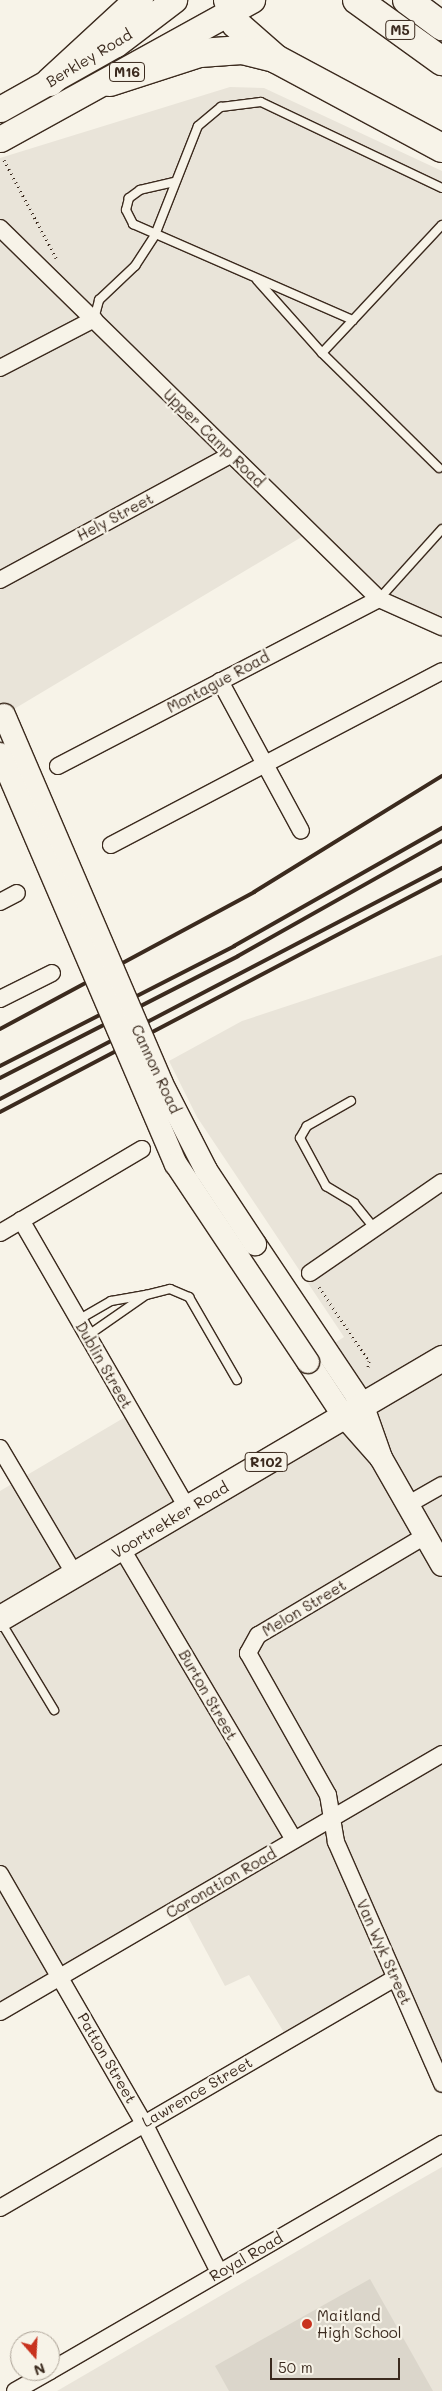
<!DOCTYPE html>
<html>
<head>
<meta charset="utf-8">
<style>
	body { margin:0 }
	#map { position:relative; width:442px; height:2391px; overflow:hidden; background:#f7f3e8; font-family:Mali,sans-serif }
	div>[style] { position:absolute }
	.built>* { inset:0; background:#e9e4d9 }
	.green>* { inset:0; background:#dbd6cb }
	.path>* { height:3px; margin-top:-1.5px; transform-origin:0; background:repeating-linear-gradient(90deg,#3b2a1e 0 1px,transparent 0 5px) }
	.roads { filter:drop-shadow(1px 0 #3b2a1e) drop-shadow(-1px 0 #3b2a1e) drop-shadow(0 1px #3b2a1e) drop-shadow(0 -1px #3b2a1e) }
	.lane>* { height:8px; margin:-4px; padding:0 4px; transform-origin:4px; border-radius:4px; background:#f7f3e8 }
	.street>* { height:16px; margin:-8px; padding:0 8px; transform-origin:8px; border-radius:8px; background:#f7f3e8 }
	.secondary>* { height:22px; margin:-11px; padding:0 11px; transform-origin:11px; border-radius:11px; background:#f7f3e8 }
	.primary>* { height:25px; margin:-12.5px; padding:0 12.5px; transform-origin:12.5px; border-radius:12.5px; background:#f7f3e8 }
	.highway>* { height:28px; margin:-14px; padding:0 14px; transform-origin:14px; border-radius:14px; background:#f7f3e8 }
	.rail>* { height:4px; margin:-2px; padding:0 2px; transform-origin:2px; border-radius:2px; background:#3b2a1e }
	.bridges { filter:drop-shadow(1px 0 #3b2a1e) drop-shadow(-1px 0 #3b2a1e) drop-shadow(0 1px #3b2a1e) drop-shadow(0 -1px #3b2a1e) }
	.secondary-bridge>* { height:22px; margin:-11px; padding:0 11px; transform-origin:11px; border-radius:11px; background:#f7f3e8 }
	.dots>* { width:14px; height:14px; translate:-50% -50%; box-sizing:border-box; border:2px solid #f7f3e8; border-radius:50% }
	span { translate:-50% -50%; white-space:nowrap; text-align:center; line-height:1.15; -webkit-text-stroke:4.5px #f7f3e8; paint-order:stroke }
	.shield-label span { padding:1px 4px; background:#f7f3e8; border:1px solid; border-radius:4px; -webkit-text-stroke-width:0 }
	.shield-label { font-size:14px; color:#3b2a1e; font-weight:700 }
	.street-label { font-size:15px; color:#3b2a1e }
	.poi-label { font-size:15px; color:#3b2a1e }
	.left { translate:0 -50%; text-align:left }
	.north { position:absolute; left:10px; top:2331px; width:50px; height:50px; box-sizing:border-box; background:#f7f3e8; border:1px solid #aca397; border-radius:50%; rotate:161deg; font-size:14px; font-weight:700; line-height:20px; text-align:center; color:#3b2a1e }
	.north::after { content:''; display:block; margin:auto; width:18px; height:22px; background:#c8321e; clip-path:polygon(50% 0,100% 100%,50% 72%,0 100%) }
	.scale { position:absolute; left:270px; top:2358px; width:130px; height:22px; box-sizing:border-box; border:2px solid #3b2a1e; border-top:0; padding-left:6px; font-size:15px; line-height:18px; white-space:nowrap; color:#3b2a1e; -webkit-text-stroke:4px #f7f3e8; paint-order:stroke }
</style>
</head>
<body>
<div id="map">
	<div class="built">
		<i style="clip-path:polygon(230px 87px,264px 88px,442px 171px,442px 627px,379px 599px,310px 532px,4px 715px,0 707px,0 158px)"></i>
		<i style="clip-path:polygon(442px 955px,442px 2084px,395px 1978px,288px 2039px,249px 1975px,225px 1986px,182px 1906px,0 2012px,0 1491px,132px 1413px,188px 1509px,361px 1404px,325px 1349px,344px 1337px,197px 1117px,169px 1061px,242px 1021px)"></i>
		<i style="clip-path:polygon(442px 2167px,442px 2391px,57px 2391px,414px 2183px)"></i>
	</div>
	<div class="green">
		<i style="clip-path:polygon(370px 2279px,433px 2391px,229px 2391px,215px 2366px)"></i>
	</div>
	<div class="path">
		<i style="left:4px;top:160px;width:111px;rotate:62deg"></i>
		<i style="left:319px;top:1287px;width:89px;rotate:56deg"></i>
		<i style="left:369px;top:1361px;width:6px;rotate:99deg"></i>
	</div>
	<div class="roads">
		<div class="lane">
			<i style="left:174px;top:182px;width:35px;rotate:167deg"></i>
			<i style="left:140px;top:190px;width:14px;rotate:144deg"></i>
			<i style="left:129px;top:198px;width:12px;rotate:104deg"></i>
			<i style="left:126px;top:210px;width:16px;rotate:63deg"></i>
			<i style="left:133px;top:224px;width:240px;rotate:23.6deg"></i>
			<i style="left:353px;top:320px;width:130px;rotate:-46.9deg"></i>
			<i style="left:257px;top:280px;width:98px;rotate:48.3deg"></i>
			<i style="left:322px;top:353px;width:45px;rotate:-46.8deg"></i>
			<i style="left:94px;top:319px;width:20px;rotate:-75deg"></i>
			<i style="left:99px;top:300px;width:50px;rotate:-43.4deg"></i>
			<i style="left:135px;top:266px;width:37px;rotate:-57deg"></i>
			<i style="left:155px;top:235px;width:117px;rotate:-68.5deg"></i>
			<i style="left:198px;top:126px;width:30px;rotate:-40deg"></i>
			<i style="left:221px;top:107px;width:40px;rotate:-7.1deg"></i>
			<i style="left:261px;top:102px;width:200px;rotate:25.4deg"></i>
			<i style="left:322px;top:353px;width:164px;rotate:44.5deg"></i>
			<i style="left:379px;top:599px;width:94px;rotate:-48deg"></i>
			<i style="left:351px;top:1101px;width:51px;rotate:150.4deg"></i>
			<i style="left:307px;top:1126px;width:14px;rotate:120deg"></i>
			<i style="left:300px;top:1138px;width:55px;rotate:61.6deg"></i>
			<i style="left:326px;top:1186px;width:33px;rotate:31deg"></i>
			<i style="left:354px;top:1203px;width:33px;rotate:51deg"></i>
			<i style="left:146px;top:1295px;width:25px;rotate:-14deg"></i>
			<i style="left:170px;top:1289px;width:21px;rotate:23deg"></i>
			<i style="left:189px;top:1297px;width:96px;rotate:60deg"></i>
			<i style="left:78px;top:1320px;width:38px;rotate:-30deg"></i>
			<i style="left:111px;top:1301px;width:36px;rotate:-10deg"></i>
			<i style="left:146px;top:1295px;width:72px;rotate:145.2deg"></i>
			<i style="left:1px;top:1622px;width:103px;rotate:58.9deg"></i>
		</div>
		<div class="street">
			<i style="left:0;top:228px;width:530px;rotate:44.39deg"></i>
			<i style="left:379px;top:599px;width:69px;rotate:24deg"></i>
			<i style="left:0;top:368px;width:106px;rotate:-27.5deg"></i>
			<i style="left:0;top:580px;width:262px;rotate:-28.5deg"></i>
			<i style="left:220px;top:681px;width:170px;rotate:61.6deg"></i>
			<i style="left:58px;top:766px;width:362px;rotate:-27.5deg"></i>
			<i style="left:111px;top:845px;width:374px;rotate:-27.7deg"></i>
			<i style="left:0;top:902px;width:19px;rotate:-28deg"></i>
			<i style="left:0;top:999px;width:58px;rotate:-26.6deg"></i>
			<i style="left:21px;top:1220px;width:334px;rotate:60deg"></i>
			<i style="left:0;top:1233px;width:165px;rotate:-30.6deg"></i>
			<i style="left:310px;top:1273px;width:160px;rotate:-34.6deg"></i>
			<i style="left:0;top:1448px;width:147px;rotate:59.4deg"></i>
			<i style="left:407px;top:1505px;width:40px;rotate:-29.7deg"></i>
			<i style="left:425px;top:1536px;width:194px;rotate:149.3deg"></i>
			<i style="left:258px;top:1635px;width:21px;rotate:119deg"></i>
			<i style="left:248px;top:1653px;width:163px;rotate:60.6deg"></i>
			<i style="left:328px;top:1795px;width:48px;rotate:80.3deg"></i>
			<i style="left:336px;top:1842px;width:264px;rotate:66.3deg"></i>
			<i style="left:122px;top:1549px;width:338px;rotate:59.4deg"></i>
			<i style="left:0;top:1874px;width:288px;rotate:60deg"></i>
			<i style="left:144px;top:2123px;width:167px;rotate:63.3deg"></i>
			<i style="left:0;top:2012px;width:512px;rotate:-30.27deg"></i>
			<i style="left:0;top:2208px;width:457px;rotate:-30.2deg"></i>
			<i style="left:50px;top:2371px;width:453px;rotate:-30.1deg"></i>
			<i style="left:15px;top:2391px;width:40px;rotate:-29.7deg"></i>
		</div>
		<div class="secondary">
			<i style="left:255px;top:1244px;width:192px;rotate:56.2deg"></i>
			<i style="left:362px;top:1404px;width:57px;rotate:70.6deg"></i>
			<i style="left:308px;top:1362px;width:64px;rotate:56.6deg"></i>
			<i style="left:343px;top:1415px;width:57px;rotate:48.5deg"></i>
			<i style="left:381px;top:1458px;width:123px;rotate:60.3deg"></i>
		</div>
		<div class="primary">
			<i style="left:0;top:109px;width:133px;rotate:-29.3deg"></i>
			<i style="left:116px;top:44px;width:73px;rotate:-37.2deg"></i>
			<i style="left:0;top:139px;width:288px;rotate:-28.9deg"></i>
			<i style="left:0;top:1618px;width:513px;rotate:-30.47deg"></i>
		</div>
		<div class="highway">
			<i style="left:228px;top:0;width:25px;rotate:72deg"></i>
			<i style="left:236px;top:24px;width:53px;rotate:41.2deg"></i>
			<i style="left:276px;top:59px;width:188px;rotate:28.2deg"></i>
			<i style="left:357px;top:0;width:105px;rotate:35.7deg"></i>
			<i style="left:407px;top:0;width:44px;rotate:36.6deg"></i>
			<i style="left:50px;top:82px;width:121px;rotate:-42.7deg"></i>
			<i style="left:110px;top:82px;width:95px;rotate:-17.9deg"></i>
			<i style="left:200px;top:53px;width:42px;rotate:-4.1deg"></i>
			<i style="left:242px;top:50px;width:29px;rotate:14deg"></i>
		</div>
	</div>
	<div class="rail">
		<i style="left:0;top:1029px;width:289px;rotate:-28.3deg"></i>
		<i style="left:254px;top:892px;width:221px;rotate:-31.7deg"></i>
		<i style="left:0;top:1066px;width:263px;rotate:-27.1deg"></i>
		<i style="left:234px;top:946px;width:239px;rotate:-29.6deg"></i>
		<i style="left:0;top:1078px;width:267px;rotate:-27.1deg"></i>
		<i style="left:238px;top:956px;width:234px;rotate:-29.4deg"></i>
		<i style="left:0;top:1099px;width:499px;rotate:-27.6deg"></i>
		<i style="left:0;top:1112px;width:499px;rotate:-27.7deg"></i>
	</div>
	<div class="bridges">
		<div class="secondary-bridge">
			<i style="left:4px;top:715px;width:399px;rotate:66.8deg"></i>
			<i style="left:161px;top:1082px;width:99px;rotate:62.9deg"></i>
			<i style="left:206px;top:1170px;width:89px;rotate:56.5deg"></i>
			<i style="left:0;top:754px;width:446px;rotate:66.8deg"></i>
			<i style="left:176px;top:1164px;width:238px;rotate:56.3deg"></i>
		</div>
	</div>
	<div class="dots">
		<i style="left:307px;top:2324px;background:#c8321e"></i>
	</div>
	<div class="shield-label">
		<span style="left:400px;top:30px">M5</span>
		<span style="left:127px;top:72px">M16</span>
		<span style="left:266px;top:1462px">R102</span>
	</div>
	<div class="street-label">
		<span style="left:89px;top:58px;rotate:-31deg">Berkley Road</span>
		<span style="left:214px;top:438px;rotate:44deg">Upper Camp Road</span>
		<span style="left:115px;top:517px;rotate:-28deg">Hely Street</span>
		<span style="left:218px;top:682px;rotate:-28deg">Montague Road</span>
		<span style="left:156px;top:1069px;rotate:65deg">Cannon Road</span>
		<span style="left:104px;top:1365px;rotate:60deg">Dublin Street</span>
		<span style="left:170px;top:1520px;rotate:-31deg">Voortrekker Road</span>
		<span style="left:304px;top:1608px;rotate:-31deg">Melon Street</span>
		<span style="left:208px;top:1695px;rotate:60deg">Burton Street</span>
		<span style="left:221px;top:1883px;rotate:-30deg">Coronation Road</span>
		<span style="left:384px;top:1952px;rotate:66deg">Van Wyk Street</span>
		<span style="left:107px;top:2058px;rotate:60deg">Patton Street</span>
		<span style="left:197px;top:2092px;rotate:-30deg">Lawrence Street</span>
		<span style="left:246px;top:2257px;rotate:-30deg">Royal Road</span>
	</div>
	<div class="poi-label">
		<span class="left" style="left:317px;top:2324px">Maitland<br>High School</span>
	</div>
	<div class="north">N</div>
	<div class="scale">50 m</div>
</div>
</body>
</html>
